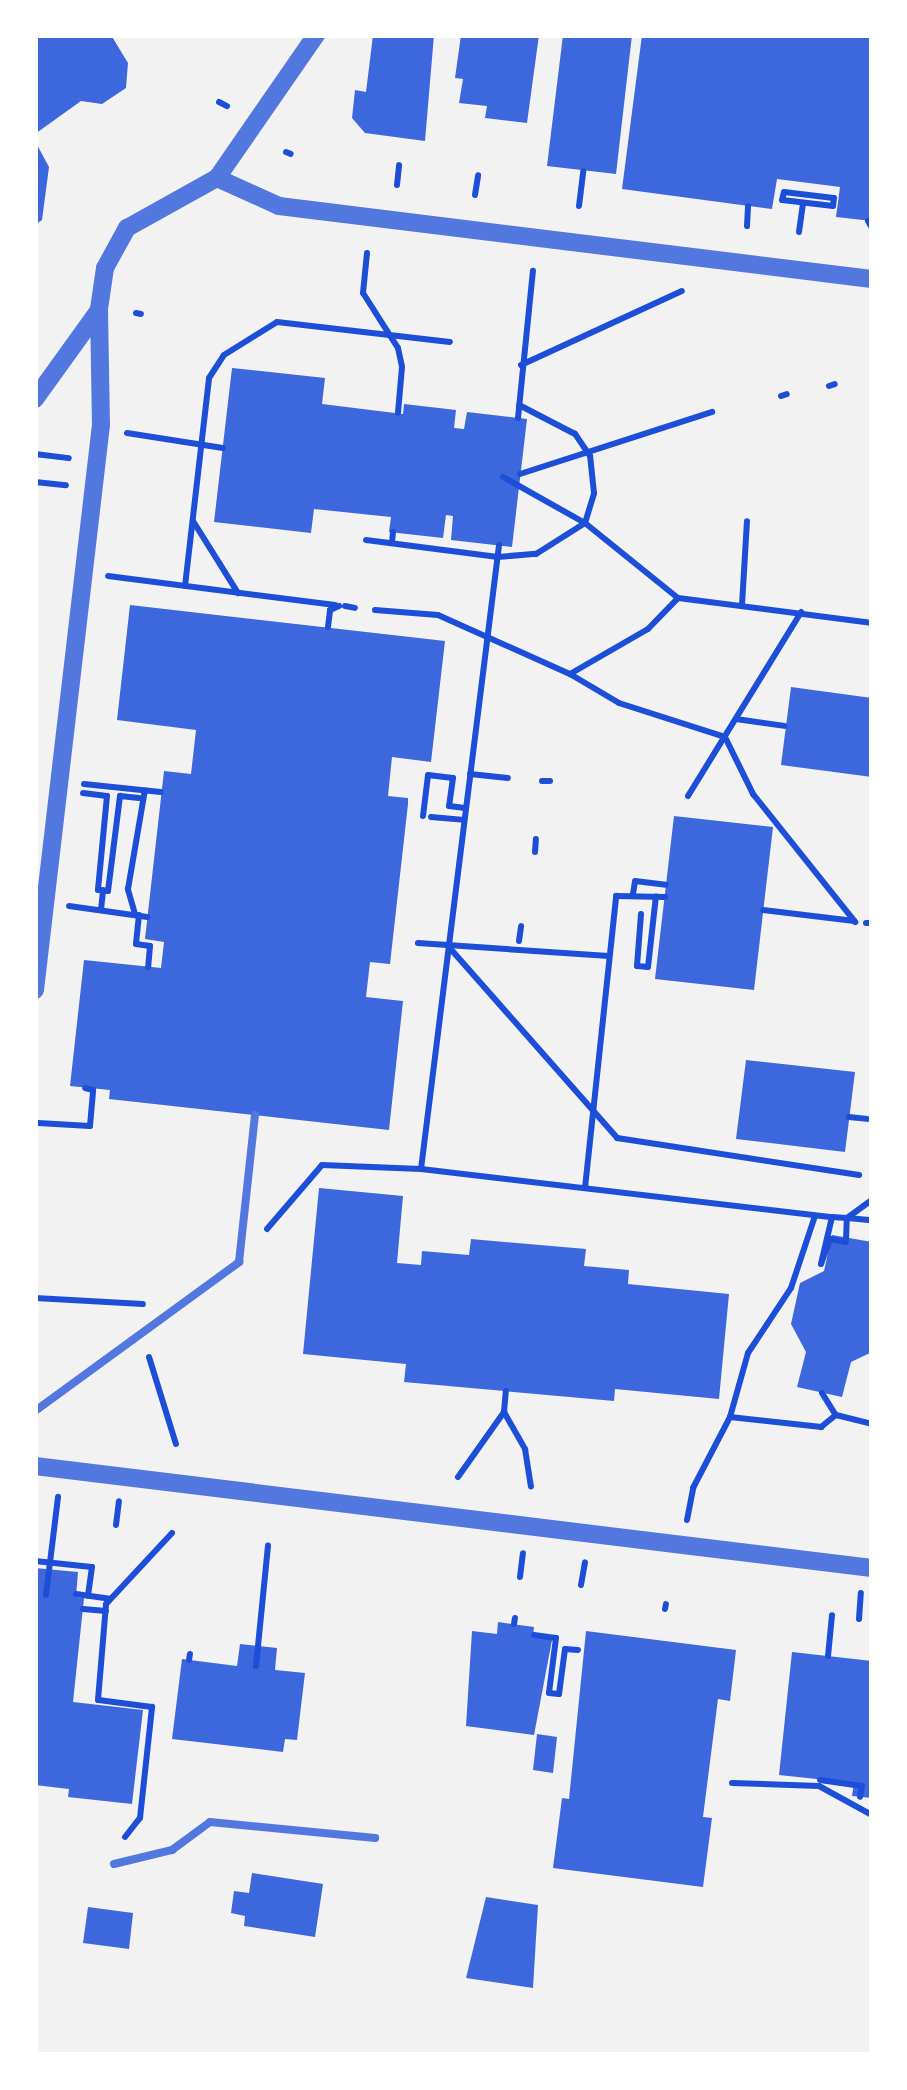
<!DOCTYPE html>
<html>
<head>
<meta charset="utf-8">
<style>
	body { margin:0 }
	#map { position:relative; width:907px; height:2090px; overflow:hidden; background:#f2f2f2; font-family:"Source Sans 3",sans-serif }
	div>[style] { position:absolute }
	.building>* { inset:0; background:#3d67dc }
	.path>* { height:6px; margin:-3px; padding:0 3px; transform-origin:3px; border-radius:3px; background:#1d4ed8 }
	.service>* { height:8px; margin:-4px; padding:0 4px; transform-origin:4px; border-radius:4px; background:#5277de }
	.tertiary>* { height:18px; margin:-9px; padding:0 9px; transform-origin:9px; border-radius:9px; background:#5277de }
	span { translate:-50% -50%; white-space:nowrap; text-align:center; line-height:1.15; -webkit-text-stroke:9px #fff; paint-order:stroke }
	.frame { position:absolute; inset:0; border:38px solid #fff; pointer-events:none }
</style>
</head>
<body>
<div id="map">
	<div class="building">
		<i style="clip-path:polygon(35px 35px,111px 35px,128px 63px,126px 88px,102px 104px,81px 101px,35px 134px)"></i>
		<i style="clip-path:polygon(373px 35px,434px 35px,425px 141px,365px 133px,352px 118px,355px 90px,366px 92px)"></i>
		<i style="clip-path:polygon(461px 35px,539px 35px,527px 123px,485px 118px,487px 106px,459px 103px,463px 79px,455px 78px)"></i>
		<i style="clip-path:polygon(563px 35px,632px 35px,616px 174px,547px 166px)"></i>
		<i style="clip-path:polygon(642px 35px,872px 35px,872px 221px,836px 217px,840px 187px,809px 183px,777px 179px,772px 209px,622px 189px)"></i>
		<i style="clip-path:polygon(35px 141px,49px 167px,42px 220px,35px 225px)"></i>
		<i style="clip-path:polygon(232px 368px,325px 378px,322px 404px,403px 414px,404px 404px,456px 410px,454px 428px,464px 429px,467px 412px,527px 419px,512px 547px,451px 540px,453px 516px,446px 515px,443px 538px,389px 532px,391px 517px,314px 509px,311px 533px,214px 522px)"></i>
		<i style="clip-path:polygon(130px 605px,445px 641px,431px 762px,392px 757px,388px 796px,408px 798px,408px 804px,390px 964px,370px 962px,366px 997px,403px 1001px,389px 1130px,109px 1099px,110px 1090px,70px 1086px,84px 960px,161px 968px,164px 942px,145px 939px,164px 771px,191px 774px,196px 730px,117px 720px)"></i>
		<i style="clip-path:polygon(791px 687px,872px 698px,872px 777px,781px 765px)"></i>
		<i style="clip-path:polygon(674px 816px,773px 827px,754px 990px,655px 979px)"></i>
		<i style="clip-path:polygon(746px 1060px,855px 1072px,845px 1152px,736px 1139px)"></i>
		<i style="clip-path:polygon(319px 1188px,403px 1196px,397px 1263px,421px 1265px,422px 1251px,469px 1255px,471px 1239px,586px 1249px,584px 1266px,629px 1270px,628px 1284px,729px 1294px,719px 1399px,615px 1389px,614px 1401px,404px 1382px,406px 1364px,303px 1354px)"></i>
		<i style="clip-path:polygon(832px 1235px,872px 1242px,872px 1352px,851px 1362px,842px 1397px,797px 1387px,806px 1352px,791px 1324px,800px 1283px,824px 1271px)"></i>
		<i style="clip-path:polygon(35px 1568px,78px 1572px,76px 1597px,84px 1598px,73px 1702px,143px 1710px,132px 1804px,68px 1797px,69px 1789px,35px 1785px)"></i>
		<i style="clip-path:polygon(498px 1622px,534px 1627px,533px 1637px,552px 1640px,534px 1735px,466px 1726px,472px 1631px,497px 1634px)"></i>
		<i style="clip-path:polygon(586px 1631px,736px 1650px,730px 1701px,718px 1699px,703px 1817px,712px 1818px,703px 1887px,553px 1868px,562px 1798px,569px 1799px)"></i>
		<i style="clip-path:polygon(240px 1644px,277px 1648px,275px 1670px,305px 1673px,297px 1740px,285px 1739px,283px 1752px,172px 1739px,182px 1659px,237px 1666px)"></i>
		<i style="clip-path:polygon(792px 1652px,872px 1661px,872px 1798px,852px 1796px,854px 1783px,779px 1775px)"></i>
		<i style="clip-path:polygon(537px 1734px,557px 1737px,553px 1773px,533px 1770px)"></i>
		<i style="clip-path:polygon(252px 1873px,323px 1884px,315px 1937px,244px 1926px,245px 1916px,231px 1913px,234px 1891px,249px 1893px)"></i>
		<i style="clip-path:polygon(486px 1897px,538px 1905px,533px 1988px,466px 1978px)"></i>
		<i style="clip-path:polygon(88px 1907px,133px 1913px,129px 1949px,83px 1943px)"></i>
	</div>
	<div class="path">
		<i style="left:219px;top:102px;width:9px;rotate:27deg"></i>
		<i style="left:286px;top:152px;width:5px;rotate:22deg"></i>
		<i style="left:397px;top:185px;width:20px;rotate:-84deg"></i>
		<i style="left:784px;top:192px;width:50px;rotate:6.8deg"></i>
		<i style="left:834px;top:198px;width:8px;rotate:97deg"></i>
		<i style="left:833px;top:206px;width:51px;rotate:-173.3deg"></i>
		<i style="left:782px;top:200px;width:8px;rotate:-76deg"></i>
		<i style="left:475px;top:195px;width:20px;rotate:-81deg"></i>
		<i style="left:579px;top:206px;width:35px;rotate:-83deg"></i>
		<i style="left:868px;top:221px;width:8px;rotate:60deg"></i>
		<i style="left:747px;top:226px;width:20px;rotate:-87deg"></i>
		<i style="left:799px;top:232px;width:29px;rotate:-82deg"></i>
		<i style="left:367px;top:253px;width:40px;rotate:95.7deg"></i>
		<i style="left:363px;top:293px;width:65px;rotate:57.5deg"></i>
		<i style="left:398px;top:348px;width:19px;rotate:78deg"></i>
		<i style="left:402px;top:367px;width:46px;rotate:95deg"></i>
		<i style="left:136px;top:313px;width:5px;rotate:11deg"></i>
		<i style="left:521px;top:365px;width:177px;rotate:-24.7deg"></i>
		<i style="left:829px;top:386px;width:6px;rotate:-18deg"></i>
		<i style="left:781px;top:396px;width:6px;rotate:-18deg"></i>
		<i style="left:518px;top:418px;width:148px;rotate:-84.2deg"></i>
		<i style="left:127px;top:433px;width:97px;rotate:8.9deg"></i>
		<i style="left:35px;top:454px;width:34px;rotate:7deg"></i>
		<i style="left:520px;top:474px;width:202px;rotate:-17.9deg"></i>
		<i style="left:503px;top:477px;width:94px;rotate:29.3deg"></i>
		<i style="left:585px;top:523px;width:119px;rotate:38.9deg"></i>
		<i style="left:678px;top:598px;width:196px;rotate:7.3deg"></i>
		<i style="left:35px;top:482px;width:31px;rotate:6deg"></i>
		<i style="left:193px;top:521px;width:85px;rotate:58deg"></i>
		<i style="left:366px;top:540px;width:133px;rotate:7.3deg"></i>
		<i style="left:498px;top:557px;width:38px;rotate:-5deg"></i>
		<i style="left:536px;top:554px;width:58px;rotate:-32.3deg"></i>
		<i style="left:585px;top:523px;width:31px;rotate:-73deg"></i>
		<i style="left:594px;top:493px;width:37px;rotate:-96deg"></i>
		<i style="left:590px;top:456px;width:27px;rotate:-124deg"></i>
		<i style="left:575px;top:434px;width:63px;rotate:-152.6deg"></i>
		<i style="left:392px;top:543px;width:11px;rotate:-85deg"></i>
		<i style="left:108px;top:576px;width:229px;rotate:7.3deg"></i>
		<i style="left:185px;top:586px;width:209px;rotate:-83.4deg"></i>
		<i style="left:209px;top:378px;width:27px;rotate:-57deg"></i>
		<i style="left:224px;top:355px;width:62px;rotate:-31.9deg"></i>
		<i style="left:277px;top:322px;width:174px;rotate:6.6deg"></i>
		<i style="left:742px;top:605px;width:84px;rotate:-86.6deg"></i>
		<i style="left:345px;top:606px;width:10px;rotate:11deg"></i>
		<i style="left:375px;top:610px;width:63px;rotate:4.5deg"></i>
		<i style="left:438px;top:615px;width:145px;rotate:24.1deg"></i>
		<i style="left:570px;top:674px;width:57px;rotate:30.6deg"></i>
		<i style="left:619px;top:703px;width:111px;rotate:17.8deg"></i>
		<i style="left:725px;top:737px;width:64px;rotate:63.8deg"></i>
		<i style="left:753px;top:794px;width:164px;rotate:51.4deg"></i>
		<i style="left:328px;top:627px;width:17px;rotate:-83deg"></i>
		<i style="left:330px;top:610px;width:10px;rotate:-24deg"></i>
		<i style="left:570px;top:674px;width:90px;rotate:-30deg"></i>
		<i style="left:648px;top:629px;width:43px;rotate:-45.9deg"></i>
		<i style="left:736px;top:719px;width:49px;rotate:8.1deg"></i>
		<i style="left:470px;top:774px;width:38px;rotate:6deg"></i>
		<i style="left:542px;top:781px;width:8px"></i>
		<i style="left:84px;top:784px;width:77px;rotate:5.9deg"></i>
		<i style="left:83px;top:793px;width:24px;rotate:7deg"></i>
		<i style="left:107px;top:796px;width:94px;rotate:95.5deg"></i>
		<i style="left:688px;top:796px;width:216px;rotate:-58.4deg"></i>
		<i style="left:423px;top:816px;width:41px;rotate:-83deg"></i>
		<i style="left:428px;top:775px;width:25px;rotate:7deg"></i>
		<i style="left:453px;top:778px;width:28px;rotate:98deg"></i>
		<i style="left:449px;top:806px;width:16px;rotate:7deg"></i>
		<i style="left:431px;top:817px;width:33px;rotate:5deg"></i>
		<i style="left:535px;top:852px;width:13px;rotate:-86deg"></i>
		<i style="left:98px;top:890px;width:10px;rotate:6deg"></i>
		<i style="left:108px;top:891px;width:96px;rotate:-82.8deg"></i>
		<i style="left:120px;top:796px;width:19px;rotate:6deg"></i>
		<i style="left:633px;top:894px;width:13px;rotate:-81deg"></i>
		<i style="left:635px;top:881px;width:31px;rotate:7deg"></i>
		<i style="left:69px;top:906px;width:79px;rotate:8deg"></i>
		<i style="left:101px;top:910px;width:20px;rotate:-84deg"></i>
		<i style="left:763px;top:910px;width:92px;rotate:6.9deg"></i>
		<i style="left:135px;top:914px;width:26px;rotate:-106deg"></i>
		<i style="left:128px;top:889px;width:100px;rotate:-80.3deg"></i>
		<i style="left:641px;top:914px;width:52px;rotate:94.4deg"></i>
		<i style="left:637px;top:966px;width:11px;rotate:5deg"></i>
		<i style="left:648px;top:967px;width:71px;rotate:-83.6deg"></i>
		<i style="left:139px;top:915px;width:29px;rotate:96deg"></i>
		<i style="left:136px;top:944px;width:14px;rotate:8deg"></i>
		<i style="left:150px;top:946px;width:21px;rotate:95deg"></i>
		<i style="left:866px;top:923px;width:6px"></i>
		<i style="left:519px;top:941px;width:15px;rotate:-82deg"></i>
		<i style="left:418px;top:943px;width:191px;rotate:3.9deg"></i>
		<i style="left:448px;top:946px;width:256px;rotate:48.6deg"></i>
		<i style="left:617px;top:1138px;width:245px;rotate:8.7deg"></i>
		<i style="left:849px;top:1117px;width:18px;rotate:6deg"></i>
		<i style="left:38px;top:1123px;width:52px;rotate:3.3deg"></i>
		<i style="left:90px;top:1126px;width:36px;rotate:-85deg"></i>
		<i style="left:93px;top:1090px;width:8px;rotate:-166deg"></i>
		<i style="left:421px;top:1169px;width:629px;rotate:-82.87deg"></i>
		<i style="left:585px;top:1188px;width:294px;rotate:-83.9deg"></i>
		<i style="left:616px;top:896px;width:49px;rotate:1.2deg"></i>
		<i style="left:832px;top:1217px;width:48px;rotate:103.2deg"></i>
		<i style="left:821px;top:1264px;width:27px;rotate:-70deg"></i>
		<i style="left:830px;top:1239px;width:16px;rotate:11deg"></i>
		<i style="left:267px;top:1229px;width:84px;rotate:-49.3deg"></i>
		<i style="left:322px;top:1165px;width:99px;rotate:2.3deg"></i>
		<i style="left:421px;top:1169px;width:414px;rotate:6.7deg"></i>
		<i style="left:832px;top:1217px;width:15px;rotate:4deg"></i>
		<i style="left:847px;top:1218px;width:31px;rotate:-36deg"></i>
		<i style="left:846px;top:1241px;width:23px;rotate:-88deg"></i>
		<i style="left:847px;top:1218px;width:25px;rotate:5deg"></i>
		<i style="left:35px;top:1298px;width:108px;rotate:3.2deg"></i>
		<i style="left:149px;top:1357px;width:91px;rotate:72.8deg"></i>
		<i style="left:822px;top:1393px;width:26px;rotate:58deg"></i>
		<i style="left:504px;top:1412px;width:43px;rotate:60.4deg"></i>
		<i style="left:525px;top:1449px;width:38px;rotate:81deg"></i>
		<i style="left:730px;top:1417px;width:92px;rotate:6.3deg"></i>
		<i style="left:821px;top:1427px;width:19px;rotate:-39deg"></i>
		<i style="left:836px;top:1415px;width:37px;rotate:14deg"></i>
		<i style="left:458px;top:1477px;width:80px;rotate:-54.7deg"></i>
		<i style="left:504px;top:1412px;width:21px;rotate:-85deg"></i>
		<i style="left:687px;top:1520px;width:33px;rotate:-79deg"></i>
		<i style="left:693px;top:1488px;width:80px;rotate:-62.5deg"></i>
		<i style="left:730px;top:1417px;width:66px;rotate:-74.3deg"></i>
		<i style="left:748px;top:1353px;width:78px;rotate:-56.5deg"></i>
		<i style="left:791px;top:1288px;width:76px;rotate:-71.6deg"></i>
		<i style="left:116px;top:1525px;width:24px;rotate:-83deg"></i>
		<i style="left:35px;top:1561px;width:57px;rotate:6deg"></i>
		<i style="left:92px;top:1567px;width:29px;rotate:98deg"></i>
		<i style="left:520px;top:1577px;width:24px;rotate:-83deg"></i>
		<i style="left:581px;top:1585px;width:23px;rotate:-80deg"></i>
		<i style="left:76px;top:1594px;width:34px;rotate:8deg"></i>
		<i style="left:46px;top:1595px;width:99px;rotate:-83deg"></i>
		<i style="left:83px;top:1609px;width:23px;rotate:5deg"></i>
		<i style="left:665px;top:1609px;width:5px;rotate:-79deg"></i>
		<i style="left:859px;top:1619px;width:26px;rotate:-86deg"></i>
		<i style="left:514px;top:1624px;width:6px;rotate:-81deg"></i>
		<i style="left:534px;top:1635px;width:22px;rotate:8deg"></i>
		<i style="left:556px;top:1638px;width:55px;rotate:97.3deg"></i>
		<i style="left:549px;top:1693px;width:10px;rotate:6deg"></i>
		<i style="left:559px;top:1694px;width:45px;rotate:-82.4deg"></i>
		<i style="left:565px;top:1649px;width:13px;rotate:4deg"></i>
		<i style="left:828px;top:1656px;width:41px;rotate:-84.4deg"></i>
		<i style="left:189px;top:1660px;width:6px;rotate:-81deg"></i>
		<i style="left:256px;top:1666px;width:121px;rotate:-84.3deg"></i>
		<i style="left:820px;top:1780px;width:42px;rotate:8.1deg"></i>
		<i style="left:862px;top:1786px;width:11px;rotate:100deg"></i>
		<i style="left:732px;top:1783px;width:87px;rotate:2deg"></i>
		<i style="left:819px;top:1786px;width:60px;rotate:28.7deg"></i>
		<i style="left:125px;top:1837px;width:24px;rotate:-52deg"></i>
		<i style="left:140px;top:1818px;width:112px;rotate:-83.8deg"></i>
		<i style="left:152px;top:1707px;width:54px;rotate:-172.6deg"></i>
		<i style="left:98px;top:1700px;width:96px;rotate:-85.2deg"></i>
		<i style="left:106px;top:1604px;width:97px;rotate:-47.1deg"></i>
		<i style="left:872px;top:2001px;width:10px;rotate:90deg"></i>
	</div>
	<div class="service">
		<i style="left:35px;top:1411px;width:253px;rotate:-36.1deg"></i>
		<i style="left:239px;top:1262px;width:148px;rotate:-83.8deg"></i>
		<i style="left:114px;top:1864px;width:60px;rotate:-13.6deg"></i>
		<i style="left:172px;top:1850px;width:47px;rotate:-36.4deg"></i>
		<i style="left:210px;top:1822px;width:166px;rotate:5.5deg"></i>
	</div>
	<div class="tertiary">
		<i style="left:217px;top:178px;width:68px;rotate:24.3deg"></i>
		<i style="left:279px;top:206px;width:597px;rotate:7.02deg"></i>
		<i style="left:35px;top:399px;width:110px;rotate:-54.3deg"></i>
		<i style="left:35px;top:990px;width:569px;rotate:-83.34deg"></i>
		<i style="left:101px;top:425px;width:116px;rotate:-91deg"></i>
		<i style="left:99px;top:309px;width:41px;rotate:-81.7deg"></i>
		<i style="left:105px;top:268px;width:46px;rotate:-61.2deg"></i>
		<i style="left:127px;top:228px;width:103px;rotate:-29.1deg"></i>
		<i style="left:217px;top:178px;width:174px;rotate:-55.3deg"></i>
		<i style="left:35px;top:1466px;width:843px;rotate:6.95deg"></i>
	</div>
	<div class="frame"></div>
</div>
</body>
</html>
